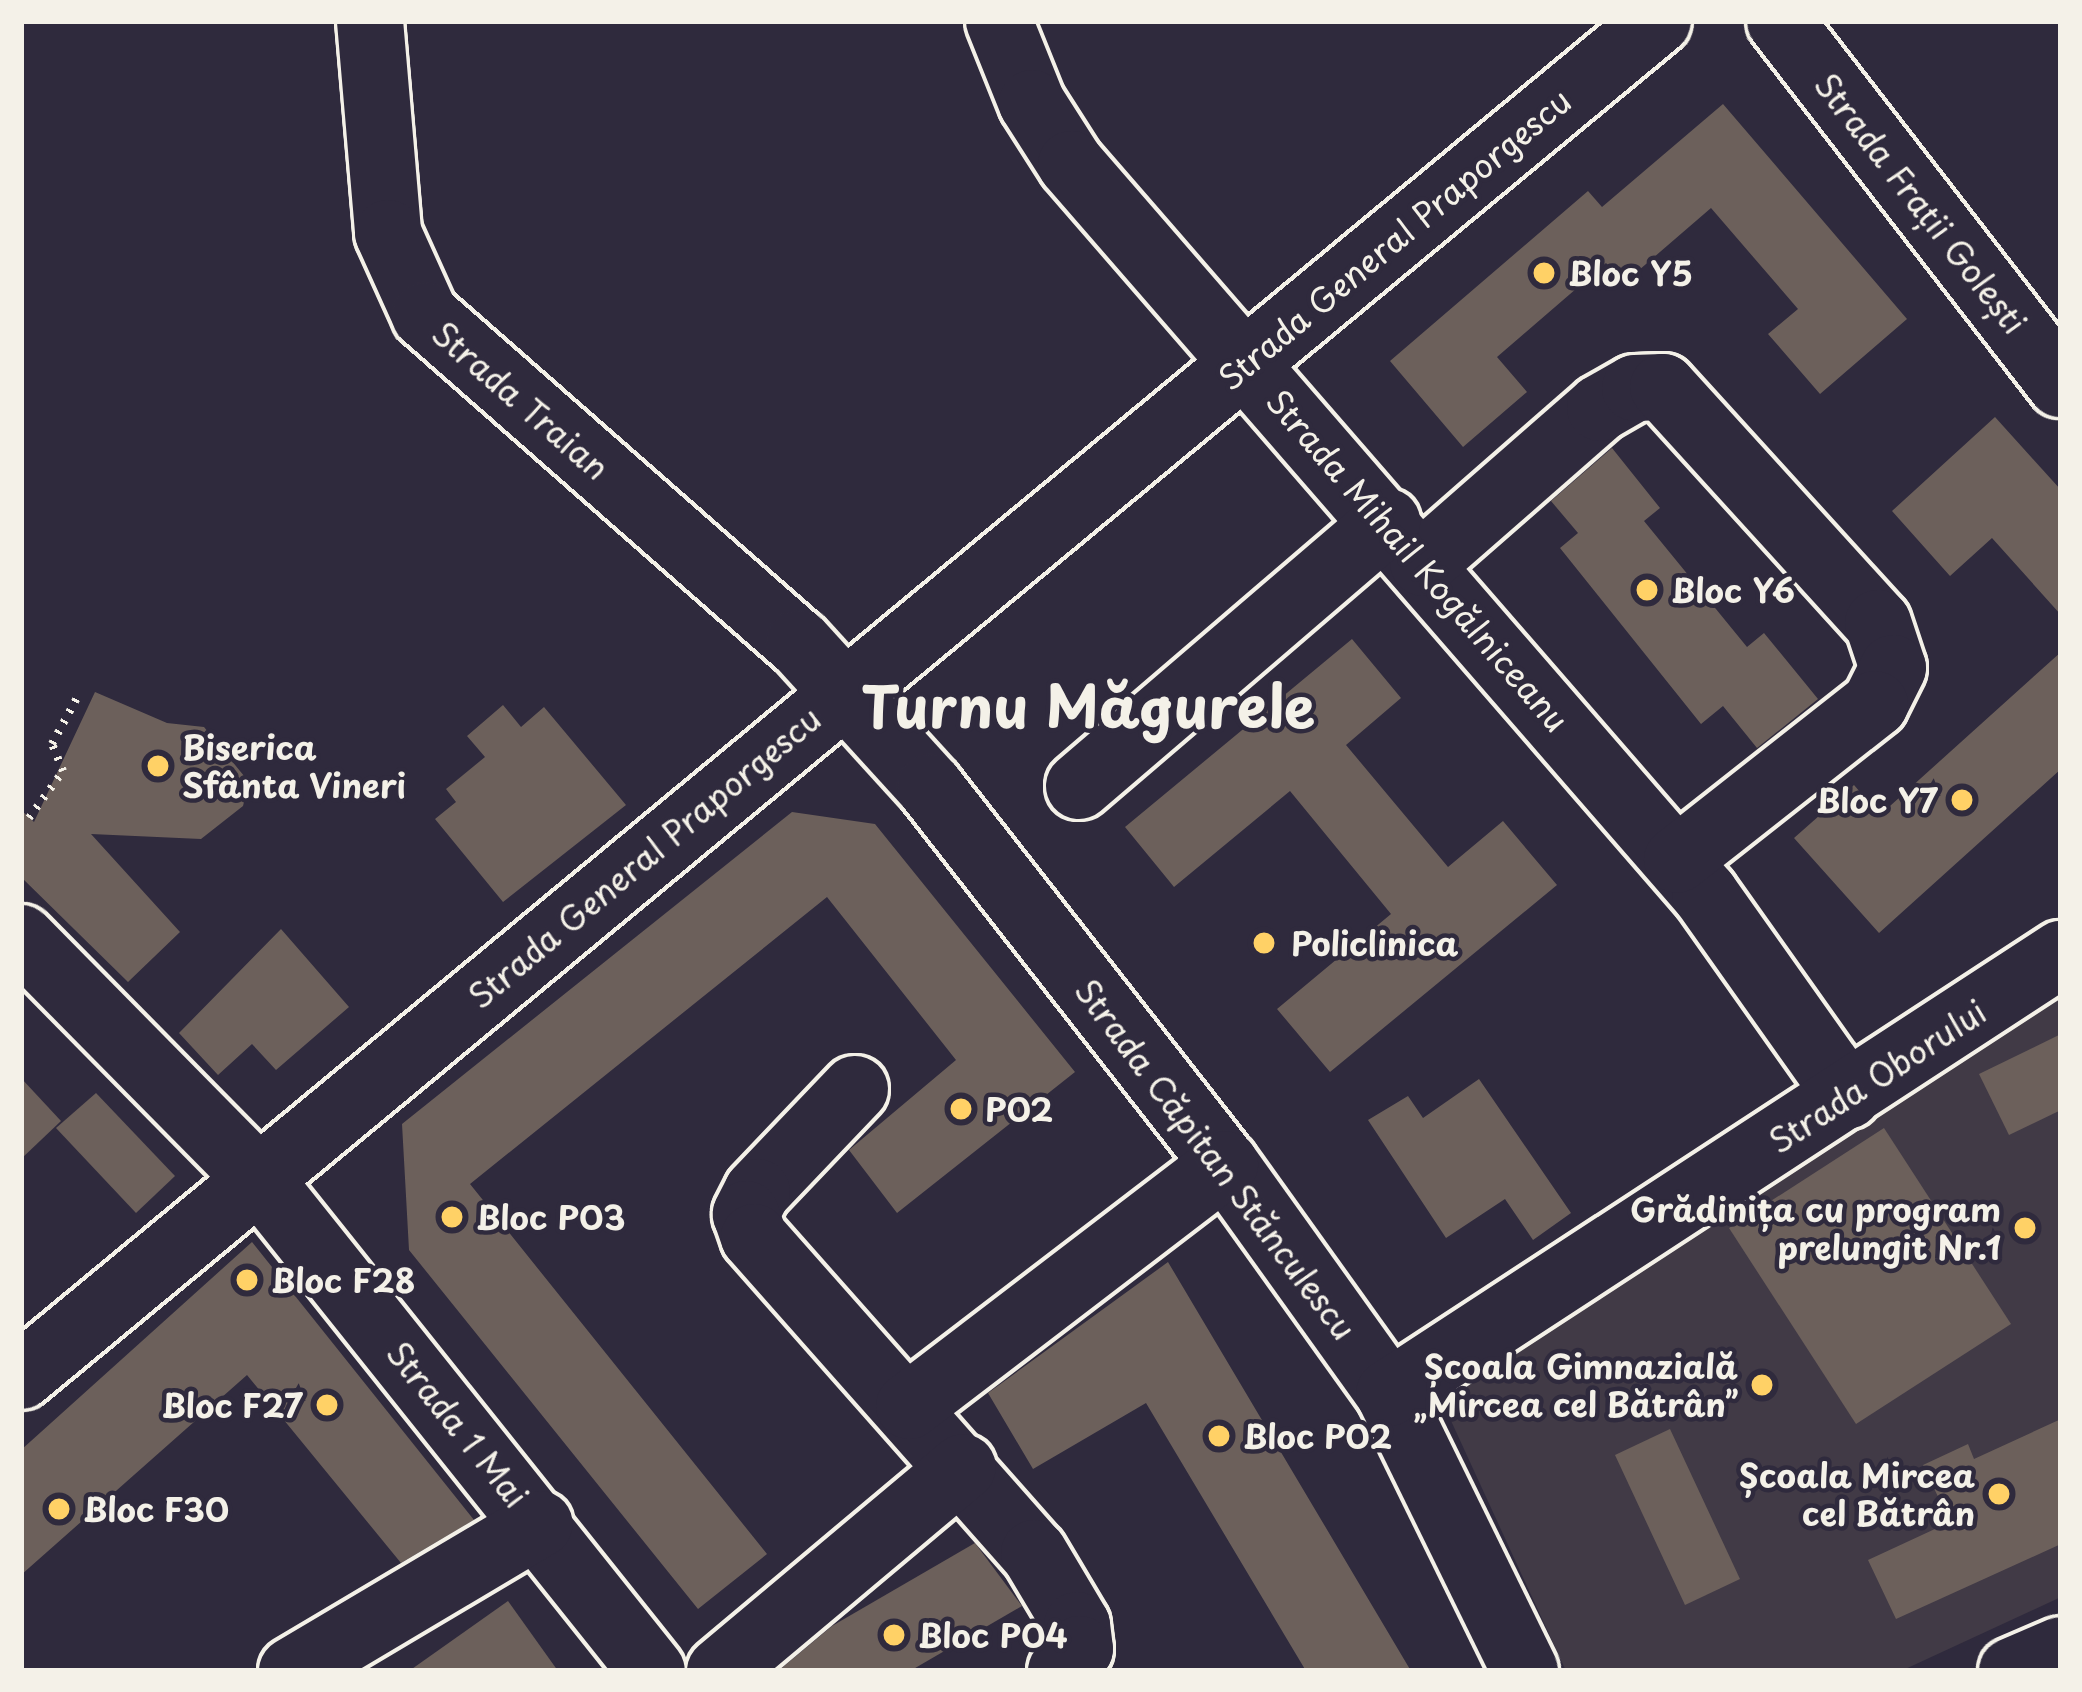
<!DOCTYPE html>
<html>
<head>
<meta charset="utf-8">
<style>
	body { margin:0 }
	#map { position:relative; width:2082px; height:1692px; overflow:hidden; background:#2f2a3d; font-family:"Playpen Sans",sans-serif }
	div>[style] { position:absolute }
	.built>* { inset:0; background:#413a46 }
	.building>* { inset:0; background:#6c605b }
	.path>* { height:8px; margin-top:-4px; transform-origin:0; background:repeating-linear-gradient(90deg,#f4f1e8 0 3px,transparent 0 12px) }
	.roads { filter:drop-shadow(3px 0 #f4f1e8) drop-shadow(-3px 0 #f4f1e8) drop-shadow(0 3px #f4f1e8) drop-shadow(0 -3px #f4f1e8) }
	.minor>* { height:66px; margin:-33px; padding:0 33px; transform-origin:33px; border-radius:33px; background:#2f2a3d }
	.major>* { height:66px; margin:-33px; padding:0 33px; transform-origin:33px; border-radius:33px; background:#2f2a3d }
	.dots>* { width:33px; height:33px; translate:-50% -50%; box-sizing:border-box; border:6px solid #2f2a3d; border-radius:50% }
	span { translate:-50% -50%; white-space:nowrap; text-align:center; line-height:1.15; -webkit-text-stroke:9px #2f2a3d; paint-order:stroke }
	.street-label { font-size:33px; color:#f4f1e8 }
	.poi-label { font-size:33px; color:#f4f1e8; font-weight:700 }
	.left { translate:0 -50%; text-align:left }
	.right { translate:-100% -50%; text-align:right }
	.town-label { font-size:57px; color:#f4f1e8; font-weight:700 }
	.frame { position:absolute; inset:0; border:24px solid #f4f1e8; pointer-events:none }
</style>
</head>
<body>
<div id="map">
	<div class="built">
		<i style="clip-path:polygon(2061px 993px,2061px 1597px,1901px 1671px,1566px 1671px,1441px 1399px)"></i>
	</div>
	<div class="building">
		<i style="clip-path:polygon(1723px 104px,1907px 319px,1820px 394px,1768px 334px,1798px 309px,1711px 208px,1624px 283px,1606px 263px,1497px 357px,1527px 392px,1463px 447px,1390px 361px,1588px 191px,1602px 207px)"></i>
		<i style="clip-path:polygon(1995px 417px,2061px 490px,2061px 615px,1992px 538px,1950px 576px,1892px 511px)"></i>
		<i style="clip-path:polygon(1612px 448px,1660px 508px,1644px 521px,1747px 647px,1764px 633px,1818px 699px,1757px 748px,1723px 706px,1701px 724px,1560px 548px,1578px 533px,1551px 501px)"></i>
		<i style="clip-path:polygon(1352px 639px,1401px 698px,1346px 745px,1448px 867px,1503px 821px,1557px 885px,1330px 1072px,1277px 1009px,1391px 914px,1290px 791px,1174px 887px,1125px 827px)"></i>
		<i style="clip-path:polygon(2061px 652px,2061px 769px,1879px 933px,1794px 838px,1854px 785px,1880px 815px)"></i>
		<i style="clip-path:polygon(95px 692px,167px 723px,204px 727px,249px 782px,243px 806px,201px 839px,91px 834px,180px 932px,128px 982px,21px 877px,21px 810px,34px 822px)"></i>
		<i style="clip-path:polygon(503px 705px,521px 727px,544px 707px,626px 805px,503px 902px,435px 819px,456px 802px,446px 789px,485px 757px,467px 736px)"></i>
		<i style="clip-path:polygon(792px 812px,875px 824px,1075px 1072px,897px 1213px,849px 1150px,956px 1060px,827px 897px,470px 1184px,767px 1554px,698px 1609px,409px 1250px,402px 1124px)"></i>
		<i style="clip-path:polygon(281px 929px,349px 1007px,276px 1070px,252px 1044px,218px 1075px,179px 1033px)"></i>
		<i style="clip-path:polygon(2061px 1034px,2061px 1110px,2009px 1135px,1979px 1074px)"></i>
		<i style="clip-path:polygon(21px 1078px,61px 1121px,21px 1159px)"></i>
		<i style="clip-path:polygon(1479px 1079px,1571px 1213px,1533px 1240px,1505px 1199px,1446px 1238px,1368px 1120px,1408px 1096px,1423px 1118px)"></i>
		<i style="clip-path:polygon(96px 1093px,175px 1176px,136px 1213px,56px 1128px)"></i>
		<i style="clip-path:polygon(1884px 1128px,2011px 1324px,1856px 1424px,1729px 1228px)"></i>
		<i style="clip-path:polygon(252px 1242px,474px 1520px,401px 1563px,247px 1375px,21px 1575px,21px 1450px)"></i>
		<i style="clip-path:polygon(1168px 1262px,1411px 1671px,1306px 1671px,1146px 1403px,1033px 1469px,988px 1393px)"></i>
		<i style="clip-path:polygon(2061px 1419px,2061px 1544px,1896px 1619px,1868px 1560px,1950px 1522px,1923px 1465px,1968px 1444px,1974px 1459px)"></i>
		<i style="clip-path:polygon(1670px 1429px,1740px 1579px,1685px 1605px,1615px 1455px)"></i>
		<i style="clip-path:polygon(975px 1543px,1022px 1606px,910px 1671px,778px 1671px,832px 1626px)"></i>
		<i style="clip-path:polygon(508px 1601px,558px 1671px,409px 1671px)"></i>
	</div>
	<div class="path">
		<i style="left:29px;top:818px;width:58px;rotate:-54.1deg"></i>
		<i style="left:63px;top:771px;width:29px;rotate:-112deg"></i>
		<i style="left:52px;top:744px;width:57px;rotate:-61.6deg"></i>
	</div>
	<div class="roads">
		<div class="minor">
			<i style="left:370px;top:21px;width:213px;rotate:85.1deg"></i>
			<i style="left:388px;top:233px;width:90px;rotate:65.7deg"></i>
			<i style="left:425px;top:315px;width:497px;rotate:41.3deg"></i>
			<i style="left:799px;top:643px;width:195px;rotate:47.7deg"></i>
			<i style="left:930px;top:787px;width:479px;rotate:52deg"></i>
			<i style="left:1225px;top:1164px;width:282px;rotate:54.4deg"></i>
			<i style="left:1389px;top:1393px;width:309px;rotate:63.9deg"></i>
			<i style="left:999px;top:21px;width:88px;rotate:68.1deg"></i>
			<i style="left:1032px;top:103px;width:72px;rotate:57.4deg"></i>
			<i style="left:1071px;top:164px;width:967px;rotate:49.03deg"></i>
			<i style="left:1705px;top:894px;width:247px;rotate:54.7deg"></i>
			<i style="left:1423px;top:563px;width:235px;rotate:-41.2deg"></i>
			<i style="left:1600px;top:408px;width:40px;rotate:-29.7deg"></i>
			<i style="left:1635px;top:388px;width:28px;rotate:-2deg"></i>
			<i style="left:1663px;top:387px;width:319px;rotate:47.7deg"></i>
			<i style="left:1878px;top:623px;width:47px;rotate:71.6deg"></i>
			<i style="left:1893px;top:668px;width:40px;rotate:116.6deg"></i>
			<i style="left:1875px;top:704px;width:252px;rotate:141.8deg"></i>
			<i style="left:1079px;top:786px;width:406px;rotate:-40.6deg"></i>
			<i style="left:21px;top:938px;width:340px;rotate:45.4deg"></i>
			<i style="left:260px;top:1180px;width:628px;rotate:51.4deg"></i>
			<i style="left:855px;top:1089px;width:142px;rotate:133.6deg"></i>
			<i style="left:757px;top:1192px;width:25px;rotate:117deg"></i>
			<i style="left:746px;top:1214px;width:24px;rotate:71deg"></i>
			<i style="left:754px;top:1237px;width:422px;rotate:48.5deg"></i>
			<i style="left:1034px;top:1553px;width:84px;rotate:59.2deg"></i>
			<i style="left:1077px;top:1625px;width:24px;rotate:83deg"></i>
			<i style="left:1080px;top:1649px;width:29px;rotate:131deg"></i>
			<i style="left:1389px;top:1393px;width:803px;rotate:-33.16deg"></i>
			<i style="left:909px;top:1406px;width:398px;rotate:-37.4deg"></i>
			<i style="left:292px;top:1671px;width:288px;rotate:-30.7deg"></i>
			<i style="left:720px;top:1671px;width:317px;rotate:-40deg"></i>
			<i style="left:2012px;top:1671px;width:53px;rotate:-23.2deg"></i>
		</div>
		<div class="major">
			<i style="left:1780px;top:21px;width:459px;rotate:52.3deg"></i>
			<i style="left:21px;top:1376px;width:2125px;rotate:-39.62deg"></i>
		</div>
	</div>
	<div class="dots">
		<i style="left:1544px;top:273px;background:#ffd166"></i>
		<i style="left:1647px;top:590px;background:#ffd166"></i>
		<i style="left:158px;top:766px;background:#ffd166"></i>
		<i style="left:1962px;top:800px;background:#ffd166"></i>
		<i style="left:1264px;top:943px;background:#ffd166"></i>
		<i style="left:961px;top:1109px;background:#ffd166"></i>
		<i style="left:452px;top:1217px;background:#ffd166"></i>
		<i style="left:2025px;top:1228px;background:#ffd166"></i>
		<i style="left:247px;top:1280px;background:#ffd166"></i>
		<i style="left:1762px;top:1385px;background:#ffd166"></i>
		<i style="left:327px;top:1405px;background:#ffd166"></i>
		<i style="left:1219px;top:1436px;background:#ffd166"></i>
		<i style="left:1999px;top:1494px;background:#ffd166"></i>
		<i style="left:59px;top:1509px;background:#ffd166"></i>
		<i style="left:894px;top:1635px;background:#ffd166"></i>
	</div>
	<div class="street-label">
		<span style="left:1921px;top:203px;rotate:52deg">Strada Frații Golești</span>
		<span style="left:1394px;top:239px;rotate:-40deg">Strada General Praporgescu</span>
		<span style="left:521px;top:400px;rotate:41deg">Strada Traian</span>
		<span style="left:1418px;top:560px;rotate:49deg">Strada Mihail Kogălniceanu</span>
		<span style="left:644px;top:857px;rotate:-40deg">Strada General Praporgescu</span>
		<span style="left:1877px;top:1076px;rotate:-33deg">Strada Oborului</span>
		<span style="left:1216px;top:1159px;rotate:53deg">Strada Căpitan Stănculescu</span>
		<span style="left:458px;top:1424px;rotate:51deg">Strada 1 Mai</span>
	</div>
	<div class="poi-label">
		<span class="left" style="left:1568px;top:273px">Bloc Y5</span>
		<span class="left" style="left:1671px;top:590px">Bloc Y6</span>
		<span class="left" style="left:182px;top:766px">Biserica<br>Sfânta Vineri</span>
		<span class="right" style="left:1938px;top:800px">Bloc Y7</span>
		<span class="left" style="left:1291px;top:943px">Policlinica</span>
		<span class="left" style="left:985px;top:1109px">P02</span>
		<span class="right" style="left:2001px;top:1228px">Grădinița cu program<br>prelungit Nr.1</span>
		<span class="left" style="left:476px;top:1217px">Bloc P03</span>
		<span class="left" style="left:271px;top:1280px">Bloc F28</span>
		<span class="right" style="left:1738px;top:1385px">Școala Gimnazială<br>„Mircea cel Bătrân”</span>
		<span class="right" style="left:303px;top:1405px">Bloc F27</span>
		<span class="left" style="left:1243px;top:1436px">Bloc P02</span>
		<span class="right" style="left:1975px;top:1494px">Școala Mircea<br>cel Bătrân</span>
		<span class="left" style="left:83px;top:1509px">Bloc F30</span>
		<span class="left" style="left:918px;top:1635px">Bloc P04</span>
	</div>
	<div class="town-label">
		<span style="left:1088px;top:705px">Turnu Măgurele</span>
	</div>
	<div class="frame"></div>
</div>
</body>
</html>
